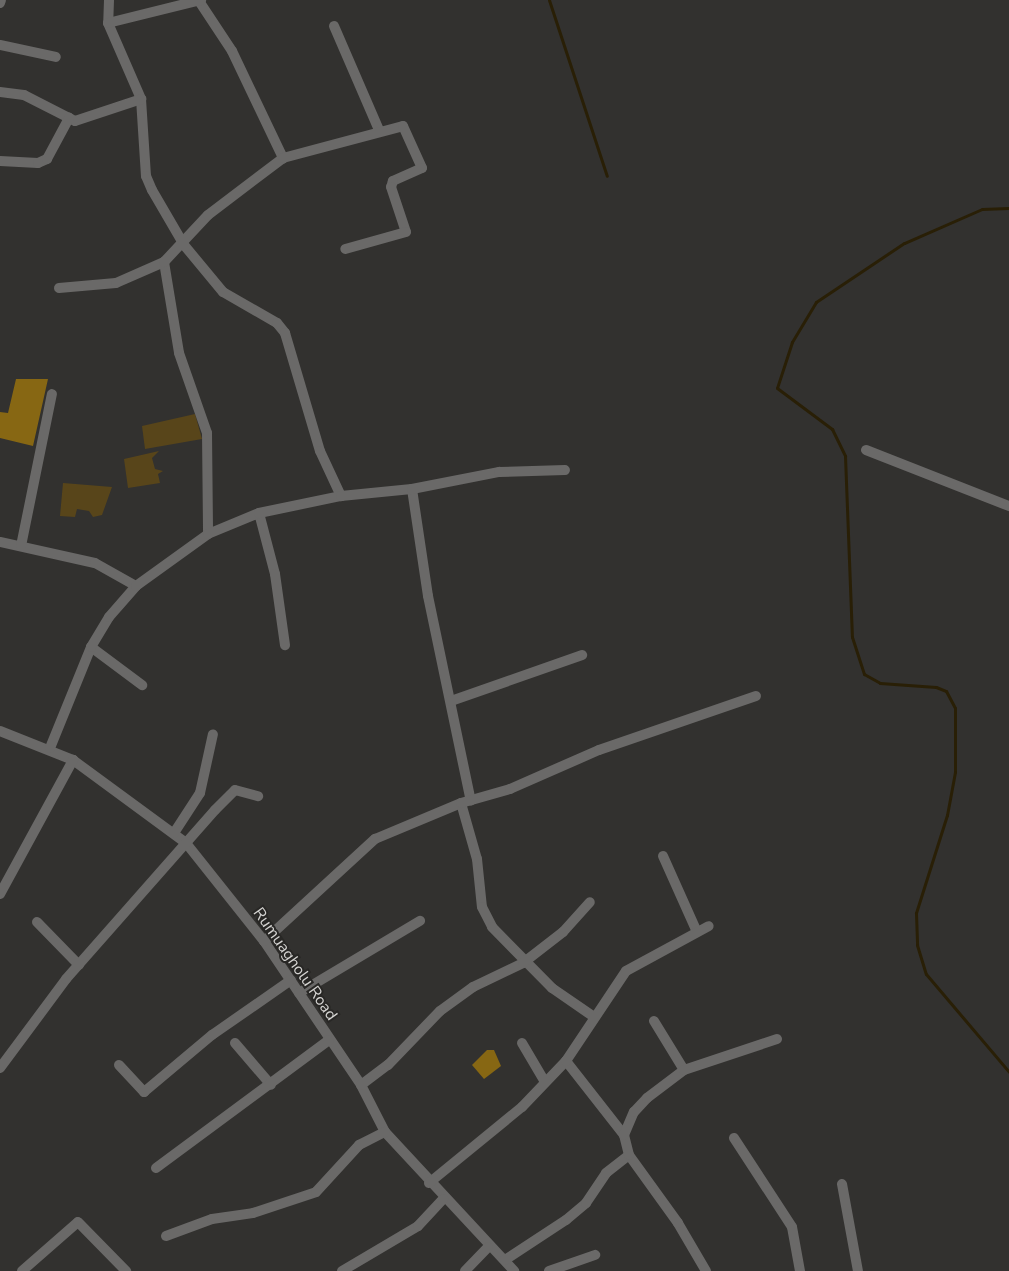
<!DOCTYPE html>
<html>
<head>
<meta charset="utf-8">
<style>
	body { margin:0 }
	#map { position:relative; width:1009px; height:1271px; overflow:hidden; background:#32312f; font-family:"Nunito Sans",sans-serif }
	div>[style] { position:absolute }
	.green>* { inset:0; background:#58451a }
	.forest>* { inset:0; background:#876713 }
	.stream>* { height:3px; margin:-1.5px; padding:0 1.5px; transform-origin:1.5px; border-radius:1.5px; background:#291f06 }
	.street>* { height:10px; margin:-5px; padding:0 5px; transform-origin:5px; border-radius:5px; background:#6a6968 }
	span { translate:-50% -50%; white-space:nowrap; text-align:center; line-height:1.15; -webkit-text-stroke:4px #282725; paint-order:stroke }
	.street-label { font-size:16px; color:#d4d3d1 }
</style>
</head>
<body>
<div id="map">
	<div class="green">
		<i style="clip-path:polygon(195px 414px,202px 439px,145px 449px,142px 426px)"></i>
		<i style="clip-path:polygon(159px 451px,152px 458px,155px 469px,163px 471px,158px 474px,160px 483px,128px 488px,124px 459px)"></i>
		<i style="clip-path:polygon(63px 483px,112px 487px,102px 515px,93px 517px,89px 511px,77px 509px,75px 517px,60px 516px)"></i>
	</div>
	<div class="forest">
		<i style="clip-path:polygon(16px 379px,48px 379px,33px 446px,0 438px,0 412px,8px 413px)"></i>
		<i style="clip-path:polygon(487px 1050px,494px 1050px,501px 1066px,484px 1079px,472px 1065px)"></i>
	</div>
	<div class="stream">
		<i style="left:549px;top:0;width:185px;rotate:71.8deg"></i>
		<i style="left:1009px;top:208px;width:27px;rotate:178deg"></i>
		<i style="left:982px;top:209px;width:85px;rotate:156.4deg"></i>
		<i style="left:904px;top:243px;width:106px;rotate:146.2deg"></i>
		<i style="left:816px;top:302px;width:47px;rotate:121deg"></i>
		<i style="left:792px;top:342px;width:48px;rotate:108.1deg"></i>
		<i style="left:777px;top:388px;width:69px;rotate:36.7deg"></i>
		<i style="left:832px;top:429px;width:30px;rotate:64deg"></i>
		<i style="left:845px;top:456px;width:181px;rotate:87.8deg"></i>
		<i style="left:852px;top:637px;width:39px;rotate:72deg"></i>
		<i style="left:864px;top:674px;width:18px;rotate:29deg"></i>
		<i style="left:880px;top:683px;width:56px;rotate:4.1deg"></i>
		<i style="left:936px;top:687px;width:11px;rotate:22deg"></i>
		<i style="left:946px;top:691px;width:19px;rotate:62deg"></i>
		<i style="left:955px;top:708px;width:64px;rotate:90deg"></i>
		<i style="left:955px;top:772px;width:44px;rotate:100.5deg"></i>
		<i style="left:947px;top:815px;width:103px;rotate:107.6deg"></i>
		<i style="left:916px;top:913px;width:32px;rotate:88deg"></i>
		<i style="left:917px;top:945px;width:30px;rotate:73deg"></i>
		<i style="left:926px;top:974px;width:128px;rotate:49.7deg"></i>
	</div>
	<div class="street">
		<i style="left:109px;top:0;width:23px;rotate:92deg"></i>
		<i style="left:108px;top:23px;width:83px;rotate:66.5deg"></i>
		<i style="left:141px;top:99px;width:77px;rotate:86.3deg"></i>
		<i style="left:146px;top:176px;width:15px;rotate:67deg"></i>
		<i style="left:152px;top:190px;width:64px;rotate:59.8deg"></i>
		<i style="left:184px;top:245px;width:61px;rotate:50.3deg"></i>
		<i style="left:223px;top:292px;width:62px;rotate:29.9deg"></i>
		<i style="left:277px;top:323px;width:13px;rotate:51deg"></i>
		<i style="left:285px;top:333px;width:123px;rotate:73.5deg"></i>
		<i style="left:320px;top:451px;width:50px;rotate:65deg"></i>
		<i style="left:199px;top:1px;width:60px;rotate:56.6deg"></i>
		<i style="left:232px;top:51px;width:119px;rotate:64.5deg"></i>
		<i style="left:0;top:3px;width:3px;rotate:-72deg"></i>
		<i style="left:108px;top:23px;width:96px;rotate:-13.9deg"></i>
		<i style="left:334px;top:26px;width:113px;rotate:66.6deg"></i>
		<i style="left:0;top:45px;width:57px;rotate:12.1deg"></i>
		<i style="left:0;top:92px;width:24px;rotate:7deg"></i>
		<i style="left:24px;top:95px;width:57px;rotate:27deg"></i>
		<i style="left:75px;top:121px;width:70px;rotate:-18.4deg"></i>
		<i style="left:0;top:161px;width:38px;rotate:3deg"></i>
		<i style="left:38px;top:163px;width:10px;rotate:-24deg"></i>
		<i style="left:47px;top:159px;width:47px;rotate:-61.8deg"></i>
		<i style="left:164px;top:262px;width:92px;rotate:80.6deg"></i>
		<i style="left:179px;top:353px;width:85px;rotate:70.7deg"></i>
		<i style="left:207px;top:433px;width:101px;rotate:89.4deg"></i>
		<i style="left:59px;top:288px;width:57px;rotate:-5deg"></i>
		<i style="left:116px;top:283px;width:52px;rotate:-23.6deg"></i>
		<i style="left:164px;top:262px;width:64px;rotate:-46.9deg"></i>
		<i style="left:208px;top:215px;width:94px;rotate:-37.2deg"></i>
		<i style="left:283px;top:158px;width:124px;rotate:-14.9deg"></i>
		<i style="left:403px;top:126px;width:46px;rotate:65.7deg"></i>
		<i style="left:422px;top:168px;width:32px;rotate:156deg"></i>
		<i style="left:393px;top:181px;width:6px;rotate:108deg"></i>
		<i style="left:391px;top:187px;width:47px;rotate:71.6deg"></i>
		<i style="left:406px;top:232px;width:63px;rotate:164.4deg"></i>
		<i style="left:866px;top:450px;width:154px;rotate:21.4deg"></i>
		<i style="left:412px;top:489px;width:108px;rotate:81.5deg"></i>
		<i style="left:428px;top:596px;width:209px;rotate:78.2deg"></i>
		<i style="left:259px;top:513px;width:63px;rotate:75.3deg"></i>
		<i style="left:275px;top:574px;width:72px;rotate:82deg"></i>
		<i style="left:0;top:542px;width:97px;rotate:12.5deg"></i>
		<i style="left:95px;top:563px;width:47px;rotate:29.3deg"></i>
		<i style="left:21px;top:546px;width:155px;rotate:-78.5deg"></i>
		<i style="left:91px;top:647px;width:64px;rotate:36.7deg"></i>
		<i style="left:451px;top:701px;width:139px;rotate:-19.3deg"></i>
		<i style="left:0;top:731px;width:79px;rotate:21.7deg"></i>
		<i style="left:73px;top:760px;width:140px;rotate:36.3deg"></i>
		<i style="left:186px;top:843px;width:125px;rotate:51.5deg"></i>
		<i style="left:264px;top:941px;width:174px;rotate:56deg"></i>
		<i style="left:361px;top:1085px;width:53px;rotate:62.9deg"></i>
		<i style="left:385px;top:1132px;width:190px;rotate:47.1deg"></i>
		<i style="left:50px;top:748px;width:109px;rotate:-67.9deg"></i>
		<i style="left:91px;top:647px;width:35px;rotate:-59deg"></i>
		<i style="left:109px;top:617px;width:41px;rotate:-48.9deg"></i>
		<i style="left:136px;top:586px;width:89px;rotate:-35.8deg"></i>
		<i style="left:208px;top:534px;width:55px;rotate:-22.4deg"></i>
		<i style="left:259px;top:513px;width:84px;rotate:-11.7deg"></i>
		<i style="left:341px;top:496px;width:71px;rotate:-5.6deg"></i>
		<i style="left:412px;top:489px;width:89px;rotate:-11.1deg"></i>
		<i style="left:499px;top:472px;width:66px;rotate:-1.7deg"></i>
		<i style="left:461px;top:803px;width:58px;rotate:74.1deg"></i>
		<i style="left:477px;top:859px;width:48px;rotate:84.1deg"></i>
		<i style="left:482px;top:907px;width:22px;rotate:63deg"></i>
		<i style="left:492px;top:927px;width:86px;rotate:45.5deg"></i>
		<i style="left:552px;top:988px;width:51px;rotate:34.6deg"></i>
		<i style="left:174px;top:833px;width:48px;rotate:-57deg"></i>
		<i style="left:200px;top:793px;width:60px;rotate:-77.6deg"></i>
		<i style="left:663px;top:856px;width:83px;rotate:65.9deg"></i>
		<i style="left:0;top:894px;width:153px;rotate:-61.4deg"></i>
		<i style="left:37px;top:922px;width:60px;rotate:45.7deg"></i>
		<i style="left:264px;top:941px;width:151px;rotate:-42.6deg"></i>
		<i style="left:375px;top:839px;width:93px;rotate:-22.7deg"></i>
		<i style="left:461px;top:803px;width:51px;rotate:-15.9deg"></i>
		<i style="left:510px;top:789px;width:97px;rotate:-23.7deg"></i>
		<i style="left:599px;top:750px;width:166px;rotate:-19deg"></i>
		<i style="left:299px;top:993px;width:141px;rotate:-30.8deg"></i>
		<i style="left:654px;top:1021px;width:57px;rotate:58.5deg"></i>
		<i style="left:235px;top:1043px;width:55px;rotate:49.4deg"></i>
		<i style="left:522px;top:1043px;width:45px;rotate:59.5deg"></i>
		<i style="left:566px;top:1061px;width:94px;rotate:51.9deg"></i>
		<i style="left:119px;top:1065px;width:37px;rotate:47deg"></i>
		<i style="left:144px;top:1092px;width:89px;rotate:-40deg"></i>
		<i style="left:212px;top:1035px;width:96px;rotate:-34.8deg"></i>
		<i style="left:0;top:1068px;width:111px;rotate:-53.4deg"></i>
		<i style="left:66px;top:979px;width:225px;rotate:-48.6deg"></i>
		<i style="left:215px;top:810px;width:28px;rotate:-45deg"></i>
		<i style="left:235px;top:790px;width:24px;rotate:15deg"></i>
		<i style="left:361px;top:1085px;width:34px;rotate:-37deg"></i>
		<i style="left:388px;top:1065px;width:75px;rotate:-46.1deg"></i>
		<i style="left:440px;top:1011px;width:41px;rotate:-36deg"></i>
		<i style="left:473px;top:987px;width:55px;rotate:-25.6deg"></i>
		<i style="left:523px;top:963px;width:51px;rotate:-37.8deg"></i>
		<i style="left:563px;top:932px;width:40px;rotate:-48deg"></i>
		<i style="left:734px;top:1138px;width:106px;rotate:56.9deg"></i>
		<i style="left:792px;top:1227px;width:45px;rotate:79.7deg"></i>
		<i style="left:156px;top:1168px;width:215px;rotate:-36.5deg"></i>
		<i style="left:429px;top:1183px;width:120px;rotate:-39.3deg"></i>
		<i style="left:522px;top:1107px;width:64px;rotate:-46.3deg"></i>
		<i style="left:566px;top:1061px;width:108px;rotate:-56.3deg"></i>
		<i style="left:626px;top:971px;width:94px;rotate:-28.5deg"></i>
		<i style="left:842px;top:1184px;width:88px;rotate:79.6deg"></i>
		<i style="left:166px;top:1236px;width:49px;rotate:-20.3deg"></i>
		<i style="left:212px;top:1219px;width:41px;rotate:-8.3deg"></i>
		<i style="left:253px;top:1213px;width:66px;rotate:-18.4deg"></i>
		<i style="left:316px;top:1192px;width:64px;rotate:-47.5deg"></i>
		<i style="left:359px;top:1145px;width:29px;rotate:-27deg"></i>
		<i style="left:505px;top:1260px;width:73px;rotate:-33.3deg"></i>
		<i style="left:566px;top:1220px;width:26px;rotate:-40deg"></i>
		<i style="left:586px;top:1203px;width:36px;rotate:-56deg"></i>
		<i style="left:606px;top:1173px;width:29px;rotate:-38deg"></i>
		<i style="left:22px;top:1271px;width:74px;rotate:-41.2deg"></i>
		<i style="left:78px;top:1222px;width:69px;rotate:45.6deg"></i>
		<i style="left:342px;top:1271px;width:88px;rotate:-30.6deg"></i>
		<i style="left:418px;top:1226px;width:37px;rotate:-47deg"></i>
		<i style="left:465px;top:1271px;width:33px;rotate:-46deg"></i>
		<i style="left:549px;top:1271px;width:49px;rotate:-19.2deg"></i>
		<i style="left:706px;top:1271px;width:56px;rotate:-120.3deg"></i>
		<i style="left:678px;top:1223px;width:84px;rotate:-125.8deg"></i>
		<i style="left:629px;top:1155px;width:21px;rotate:-104deg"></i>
		<i style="left:624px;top:1135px;width:25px;rotate:-67deg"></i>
		<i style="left:634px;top:1112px;width:19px;rotate:-47deg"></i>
		<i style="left:647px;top:1098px;width:46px;rotate:-37.1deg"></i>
		<i style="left:684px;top:1070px;width:98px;rotate:-18.4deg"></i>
	</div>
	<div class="street-label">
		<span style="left:295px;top:964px;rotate:55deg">Rumuagholu Road</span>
	</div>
</div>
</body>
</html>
